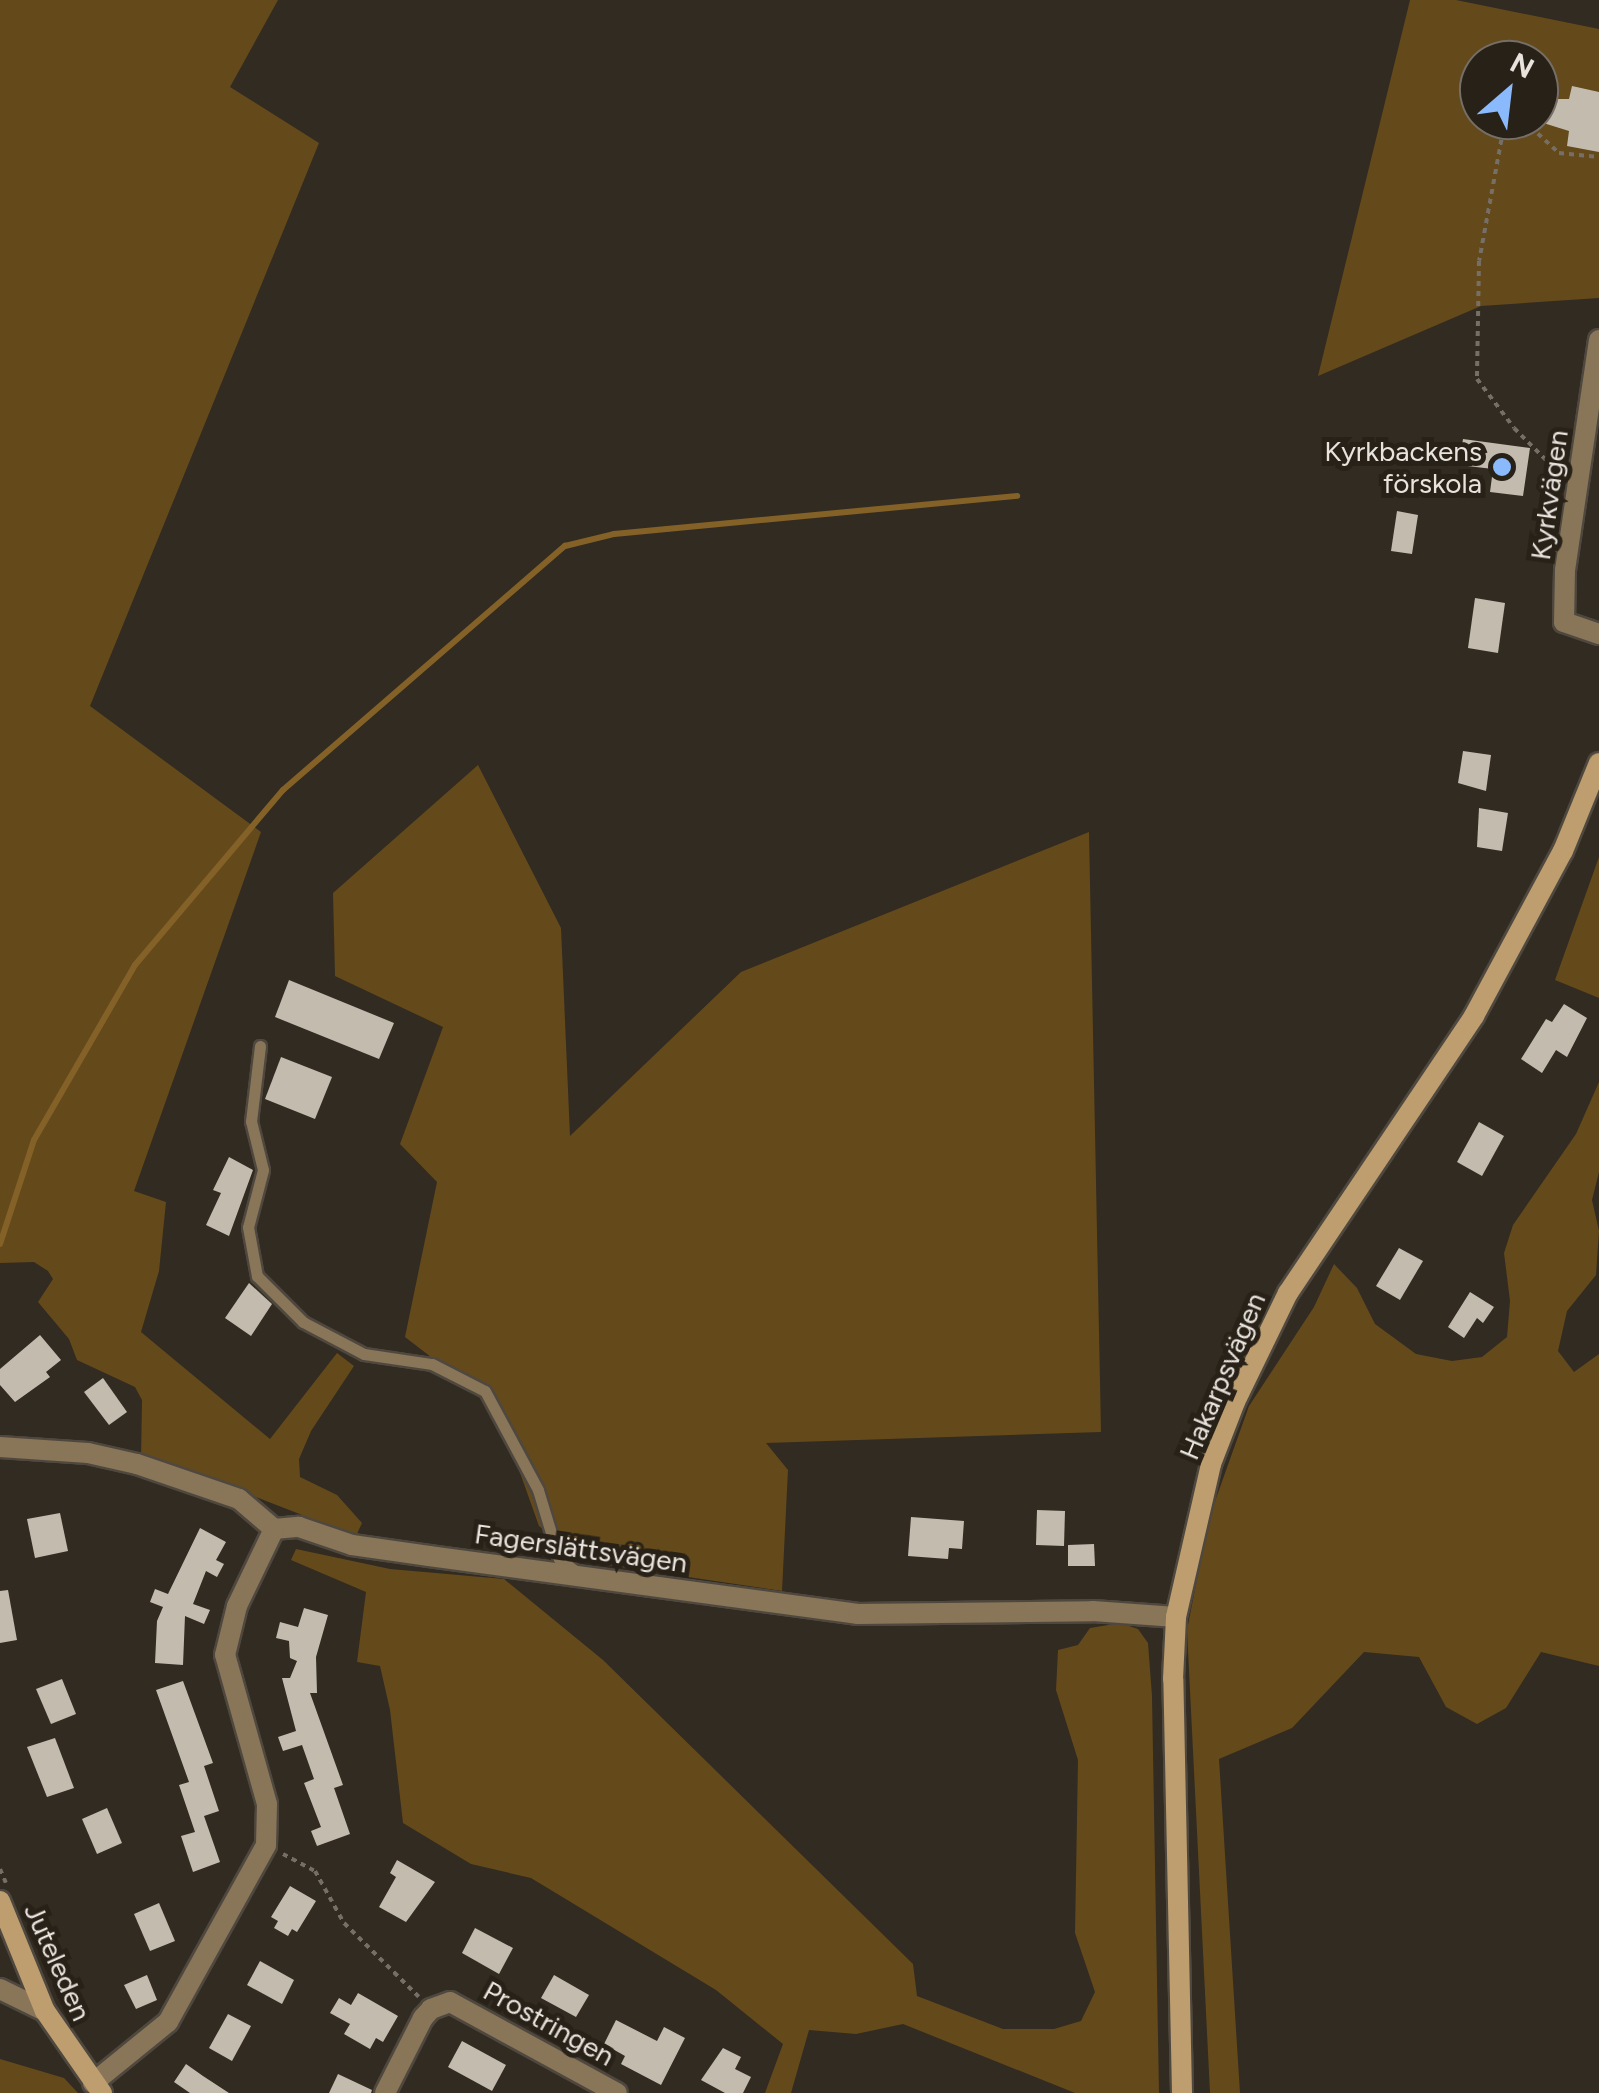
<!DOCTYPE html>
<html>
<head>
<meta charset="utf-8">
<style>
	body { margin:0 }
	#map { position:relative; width:1599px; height:2093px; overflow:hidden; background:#322b21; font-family:Figtree,sans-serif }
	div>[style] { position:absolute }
	.green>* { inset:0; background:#64491b }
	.stream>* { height:6px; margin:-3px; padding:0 3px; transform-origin:3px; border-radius:3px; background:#846127 }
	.building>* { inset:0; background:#c4bbaf }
	.path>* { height:4px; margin-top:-2px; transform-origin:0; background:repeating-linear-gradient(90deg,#766f67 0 5px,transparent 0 10px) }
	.roads { filter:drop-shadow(2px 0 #4f483f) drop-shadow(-2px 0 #4f483f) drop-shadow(0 2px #4f483f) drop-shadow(0 -2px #4f483f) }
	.lane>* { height:11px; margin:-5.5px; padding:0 5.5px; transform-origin:5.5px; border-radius:5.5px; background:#897558 }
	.street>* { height:20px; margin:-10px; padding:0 10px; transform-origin:10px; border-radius:10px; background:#897558 }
	.secondary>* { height:20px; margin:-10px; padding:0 10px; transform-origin:10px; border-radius:10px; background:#be9e6e }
	.dots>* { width:28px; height:28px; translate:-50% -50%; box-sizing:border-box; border:5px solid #282118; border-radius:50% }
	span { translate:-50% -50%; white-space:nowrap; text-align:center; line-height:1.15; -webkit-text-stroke:10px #282118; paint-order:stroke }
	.poi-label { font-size:28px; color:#e8e3dd }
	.right { translate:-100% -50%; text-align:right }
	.street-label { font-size:28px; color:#e8e3dd }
	.north { position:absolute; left:1459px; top:40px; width:100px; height:100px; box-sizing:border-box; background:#282118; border:2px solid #756f67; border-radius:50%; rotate:28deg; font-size:28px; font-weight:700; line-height:40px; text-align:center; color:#e8e3dd }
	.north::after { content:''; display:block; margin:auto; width:35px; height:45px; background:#8bbafc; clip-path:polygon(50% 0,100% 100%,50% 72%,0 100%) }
</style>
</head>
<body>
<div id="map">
	<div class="green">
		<i style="clip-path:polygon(0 0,278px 0,230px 87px,319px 143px,90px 706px,261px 832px,134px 1191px,166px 1202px,159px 1271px,141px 1332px,270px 1439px,337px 1353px,354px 1366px,311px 1431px,299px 1459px,300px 1477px,337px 1495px,362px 1523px,356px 1536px,192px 1472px,141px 1459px,142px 1400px,135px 1387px,77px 1360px,69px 1339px,38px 1302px,53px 1279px,48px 1271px,34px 1262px,0 1263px)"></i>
		<i style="clip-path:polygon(evenodd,1410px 0,1456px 0,1599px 29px,1599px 298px,1481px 306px,1318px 376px,1410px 0,1479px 60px,1539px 60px,1539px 120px,1479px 120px,1479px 60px)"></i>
		<i style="clip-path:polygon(478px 765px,561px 928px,570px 1136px,741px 972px,1089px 832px,1101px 1432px,766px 1443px,788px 1470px,782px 1591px,587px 1562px,539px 1526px,497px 1408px,405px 1337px,437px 1182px,400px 1144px,443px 1027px,335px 976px,333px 893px)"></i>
		<i style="clip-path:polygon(1599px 857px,1599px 998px,1555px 980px)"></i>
		<i style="clip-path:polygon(1599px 1082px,1599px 1172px,1592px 1200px,1599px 1231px,1596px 1275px,1567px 1311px,1558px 1351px,1574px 1372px,1599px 1354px,1599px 1666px,1541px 1652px,1506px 1708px,1477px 1724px,1446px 1707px,1419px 1657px,1364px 1652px,1292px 1728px,1219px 1759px,1240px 2093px,1210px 2093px,1187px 1630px,1209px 1518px,1249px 1406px,1314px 1307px,1334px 1264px,1357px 1288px,1375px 1324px,1416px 1354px,1452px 1361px,1482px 1357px,1507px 1337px,1510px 1301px,1504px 1253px,1513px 1225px,1576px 1134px)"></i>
		<i style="clip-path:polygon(296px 1549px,390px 1569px,504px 1579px,603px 1660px,913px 1964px,917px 1996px,1003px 2029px,1054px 2029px,1081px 2021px,1095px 1992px,1075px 1933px,1078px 1760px,1056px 1690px,1058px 1650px,1078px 1645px,1090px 1628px,1120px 1623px,1138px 1629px,1148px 1643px,1152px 1696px,1159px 2093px,1075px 2093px,903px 2024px,856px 2034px,809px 2030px,791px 2093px,765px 2093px,783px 2044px,716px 1990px,531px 1878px,471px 1864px,403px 1823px,390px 1710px,380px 1666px,357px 1662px,366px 1592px,291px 1560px)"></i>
		<i style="clip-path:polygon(0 2059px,64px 2078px,78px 2093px,0 2093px)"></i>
	</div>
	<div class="stream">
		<i style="left:0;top:1244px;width:109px;rotate:-71.9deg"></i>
		<i style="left:34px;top:1140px;width:202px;rotate:-60deg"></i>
		<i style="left:135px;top:965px;width:229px;rotate:-49.8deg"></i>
		<i style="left:283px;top:790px;width:373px;rotate:-40.9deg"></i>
		<i style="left:565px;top:546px;width:50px;rotate:-13.8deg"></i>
		<i style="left:614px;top:534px;width:405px;rotate:-5.4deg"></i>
	</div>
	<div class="building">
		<i style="clip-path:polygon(1572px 86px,1599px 92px,1599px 152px,1567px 146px,1569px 131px,1537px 121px,1541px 99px,1569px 99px)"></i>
		<i style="clip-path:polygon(1463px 439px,1530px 448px,1523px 496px,1490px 492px,1493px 469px,1459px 465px)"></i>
		<i style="clip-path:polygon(1397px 511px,1418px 515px,1412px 554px,1391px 551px)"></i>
		<i style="clip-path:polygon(1475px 598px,1505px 603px,1498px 653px,1468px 648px)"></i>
		<i style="clip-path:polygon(1463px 751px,1491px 755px,1486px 791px,1458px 783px)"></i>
		<i style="clip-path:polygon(1479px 808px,1508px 813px,1502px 851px,1477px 847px)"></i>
		<i style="clip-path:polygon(289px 980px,394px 1023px,379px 1059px,275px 1017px)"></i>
		<i style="clip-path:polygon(1564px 1004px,1587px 1018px,1567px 1057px,1556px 1050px,1542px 1073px,1521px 1059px,1546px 1019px,1552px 1022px)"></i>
		<i style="clip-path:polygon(281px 1057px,332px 1077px,315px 1119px,265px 1099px)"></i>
		<i style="clip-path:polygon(1479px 1122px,1504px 1136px,1482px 1176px,1457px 1162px)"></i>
		<i style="clip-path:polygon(229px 1157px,253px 1170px,229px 1236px,206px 1225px,221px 1193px,213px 1190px)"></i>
		<i style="clip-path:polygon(1399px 1248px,1423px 1261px,1400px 1300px,1376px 1286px)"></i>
		<i style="clip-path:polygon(249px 1283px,272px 1304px,251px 1336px,225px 1318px)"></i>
		<i style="clip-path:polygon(1470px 1292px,1494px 1307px,1483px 1323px,1477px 1318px,1464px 1338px,1448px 1327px)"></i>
		<i style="clip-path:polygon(40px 1335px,61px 1360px,46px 1372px,50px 1377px,15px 1402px,0 1385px,0 1369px)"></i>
		<i style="clip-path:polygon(103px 1378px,127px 1412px,109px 1425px,84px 1392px)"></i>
		<i style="clip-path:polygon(1037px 1510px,1065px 1511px,1064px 1546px,1036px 1545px)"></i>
		<i style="clip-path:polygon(60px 1513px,68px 1551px,35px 1558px,27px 1519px)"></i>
		<i style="clip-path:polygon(911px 1517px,964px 1521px,962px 1549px,949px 1548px,948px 1559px,908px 1556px)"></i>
		<i style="clip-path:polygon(200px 1528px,226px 1542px,216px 1560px,224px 1564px,217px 1577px,206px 1571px,193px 1604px,210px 1610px,204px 1624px,185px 1616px,183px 1665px,155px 1663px,157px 1621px,163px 1607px,150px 1602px,155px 1589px,168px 1594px)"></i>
		<i style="clip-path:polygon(1094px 1544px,1095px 1566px,1068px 1566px,1068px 1545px)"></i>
		<i style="clip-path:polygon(8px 1590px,17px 1640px,0 1643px,0 1591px)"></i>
		<i style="clip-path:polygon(304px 1608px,328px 1615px,316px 1657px,317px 1693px,310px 1693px,343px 1785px,334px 1788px,350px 1834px,317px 1846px,311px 1831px,321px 1827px,304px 1783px,314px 1779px,302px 1745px,283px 1751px,278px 1737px,296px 1731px,282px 1678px,290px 1678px,297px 1661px,290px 1658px,289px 1641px,276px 1638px,280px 1622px,298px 1627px)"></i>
		<i style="clip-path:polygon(62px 1679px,76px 1714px,51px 1724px,36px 1689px)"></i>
		<i style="clip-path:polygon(183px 1681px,213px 1763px,204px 1766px,219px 1811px,204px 1816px,220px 1862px,193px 1872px,181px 1836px,195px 1832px,179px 1785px,189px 1782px,156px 1690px)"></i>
		<i style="clip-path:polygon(55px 1738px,74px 1788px,47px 1797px,27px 1747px)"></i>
		<i style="clip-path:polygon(107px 1808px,122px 1843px,97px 1854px,82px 1819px)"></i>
		<i style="clip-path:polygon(397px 1860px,435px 1882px,406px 1922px,379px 1907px,396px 1877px,390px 1873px)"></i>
		<i style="clip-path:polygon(290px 1886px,316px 1901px,297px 1932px,292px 1929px,288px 1936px,274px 1928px,278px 1921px,271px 1917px)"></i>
		<i style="clip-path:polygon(159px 1903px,175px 1941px,150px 1951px,134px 1914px)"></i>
		<i style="clip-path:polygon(475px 1928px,513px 1948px,499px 1974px,462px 1953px)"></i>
		<i style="clip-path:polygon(260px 1961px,294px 1980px,282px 2004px,247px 1985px)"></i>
		<i style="clip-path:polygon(147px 1975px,157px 2000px,136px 2009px,124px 1985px)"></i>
		<i style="clip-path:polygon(554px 1975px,589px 1995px,576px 2017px,541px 1998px)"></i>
		<i style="clip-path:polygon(358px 1993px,398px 2016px,383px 2042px,376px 2038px,370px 2049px,344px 2034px,350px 2024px,330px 2013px,339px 1998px,351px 2005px)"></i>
		<i style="clip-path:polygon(228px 2014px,251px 2026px,232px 2061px,209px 2048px)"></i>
		<i style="clip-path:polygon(616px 2020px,657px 2041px,664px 2027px,685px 2038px,661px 2085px,621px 2064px,625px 2056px,604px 2044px)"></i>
		<i style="clip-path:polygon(462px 2041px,506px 2065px,492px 2091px,448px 2067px)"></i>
		<i style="clip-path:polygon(723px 2048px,741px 2057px,735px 2069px,751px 2077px,743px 2093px,725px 2093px,701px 2080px)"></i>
		<i style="clip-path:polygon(186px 2064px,203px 2076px,229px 2093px,190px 2093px,174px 2082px)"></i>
		<i style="clip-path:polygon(338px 2074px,372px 2090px,371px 2093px,329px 2093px)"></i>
	</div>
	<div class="path">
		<i style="left:1505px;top:120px;width:143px;rotate:100.4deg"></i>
		<i style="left:1479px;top:261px;width:118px;rotate:91deg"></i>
		<i style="left:1477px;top:379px;width:61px;rotate:52.9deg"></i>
		<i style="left:1514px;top:428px;width:62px;rotate:45deg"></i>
		<i style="left:1523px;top:120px;width:49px;rotate:42.5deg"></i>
		<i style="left:1559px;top:153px;width:40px;rotate:5.7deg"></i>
		<i style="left:283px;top:1854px;width:36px;rotate:28deg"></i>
		<i style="left:315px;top:1871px;width:60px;rotate:60.9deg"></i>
		<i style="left:344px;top:1923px;width:105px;rotate:44.6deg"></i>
		<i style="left:0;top:1869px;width:15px;rotate:67deg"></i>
	</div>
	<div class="roads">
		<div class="lane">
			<i style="left:260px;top:1046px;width:76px;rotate:96.8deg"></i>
			<i style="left:251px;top:1121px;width:50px;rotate:76.2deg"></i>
			<i style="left:263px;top:1170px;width:59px;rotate:104.7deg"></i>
			<i style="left:248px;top:1227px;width:50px;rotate:79.6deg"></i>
			<i style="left:257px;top:1276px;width:65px;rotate:45deg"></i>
			<i style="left:303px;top:1322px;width:69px;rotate:27.7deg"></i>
			<i style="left:364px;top:1354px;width:69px;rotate:8.4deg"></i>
			<i style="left:432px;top:1364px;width:59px;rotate:27deg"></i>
			<i style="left:485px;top:1391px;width:112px;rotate:61.8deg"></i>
			<i style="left:538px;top:1490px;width:72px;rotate:73.1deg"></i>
			<i style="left:559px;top:1559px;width:24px;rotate:36deg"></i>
		</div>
		<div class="street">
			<i style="left:1599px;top:340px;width:232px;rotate:98.4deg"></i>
			<i style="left:1565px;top:570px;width:52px;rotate:91.1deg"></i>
			<i style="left:1564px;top:622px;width:37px;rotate:19deg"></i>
			<i style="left:0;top:1447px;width:88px;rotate:3.9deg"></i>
			<i style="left:88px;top:1453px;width:50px;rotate:12.7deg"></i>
			<i style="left:137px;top:1464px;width:108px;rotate:18.9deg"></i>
			<i style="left:239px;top:1499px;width:46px;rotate:40.6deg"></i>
			<i style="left:274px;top:1529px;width:25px;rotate:-5deg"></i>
			<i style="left:299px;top:1527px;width:56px;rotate:18.8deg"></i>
			<i style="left:352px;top:1545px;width:78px;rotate:8.1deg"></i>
			<i style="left:429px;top:1556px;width:433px;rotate:7.7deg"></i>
			<i style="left:858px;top:1614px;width:235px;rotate:-0.7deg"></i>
			<i style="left:1093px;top:1611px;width:83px;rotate:4.1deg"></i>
			<i style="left:0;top:1989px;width:50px;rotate:26.1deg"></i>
			<i style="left:93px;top:2083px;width:97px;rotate:-39.1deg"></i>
			<i style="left:168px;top:2022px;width:202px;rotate:-61deg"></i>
			<i style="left:266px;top:1845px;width:41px;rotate:-88.6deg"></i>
			<i style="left:267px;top:1804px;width:155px;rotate:-105.7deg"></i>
			<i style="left:225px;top:1655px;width:50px;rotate:-76.2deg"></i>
			<i style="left:237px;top:1606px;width:85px;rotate:-64.3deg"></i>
			<i style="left:385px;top:2093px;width:84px;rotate:-63.1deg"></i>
			<i style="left:423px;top:2018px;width:12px;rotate:-48deg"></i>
			<i style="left:431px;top:2009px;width:20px;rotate:-20deg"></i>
			<i style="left:450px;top:2002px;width:190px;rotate:28.6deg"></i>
		</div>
		<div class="secondary">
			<i style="left:0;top:1901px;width:119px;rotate:67.8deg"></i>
			<i style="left:45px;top:2011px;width:100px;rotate:55.2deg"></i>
			<i style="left:1182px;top:2093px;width:414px;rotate:-91.2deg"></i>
			<i style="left:1173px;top:1679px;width:62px;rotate:-87.2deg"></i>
			<i style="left:1176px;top:1617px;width:157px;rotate:-77.1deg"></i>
			<i style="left:1211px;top:1464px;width:66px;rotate:-68.8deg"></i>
			<i style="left:1235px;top:1402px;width:121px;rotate:-64.1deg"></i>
			<i style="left:1288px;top:1293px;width:334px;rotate:-56.1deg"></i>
			<i style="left:1474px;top:1016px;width:187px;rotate:-61.7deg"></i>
			<i style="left:1563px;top:851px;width:95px;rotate:-67.8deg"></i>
		</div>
	</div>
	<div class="dots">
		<i style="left:1502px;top:467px;background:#8bbafc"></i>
	</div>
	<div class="poi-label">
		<span class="right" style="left:1482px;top:467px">Kyrkbackens<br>förskola</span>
	</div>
	<div class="street-label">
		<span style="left:1549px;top:495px;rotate:-82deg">Kyrkvägen</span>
		<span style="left:1222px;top:1376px;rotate:-67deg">Hakarpsvägen</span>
		<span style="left:581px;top:1548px;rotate:8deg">Fagerslättsvägen</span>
		<span style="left:58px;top:1962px;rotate:66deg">Juteleden</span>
		<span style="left:549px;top:2023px;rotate:29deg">Prostringen</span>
	</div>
	<div class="north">N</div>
</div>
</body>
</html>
